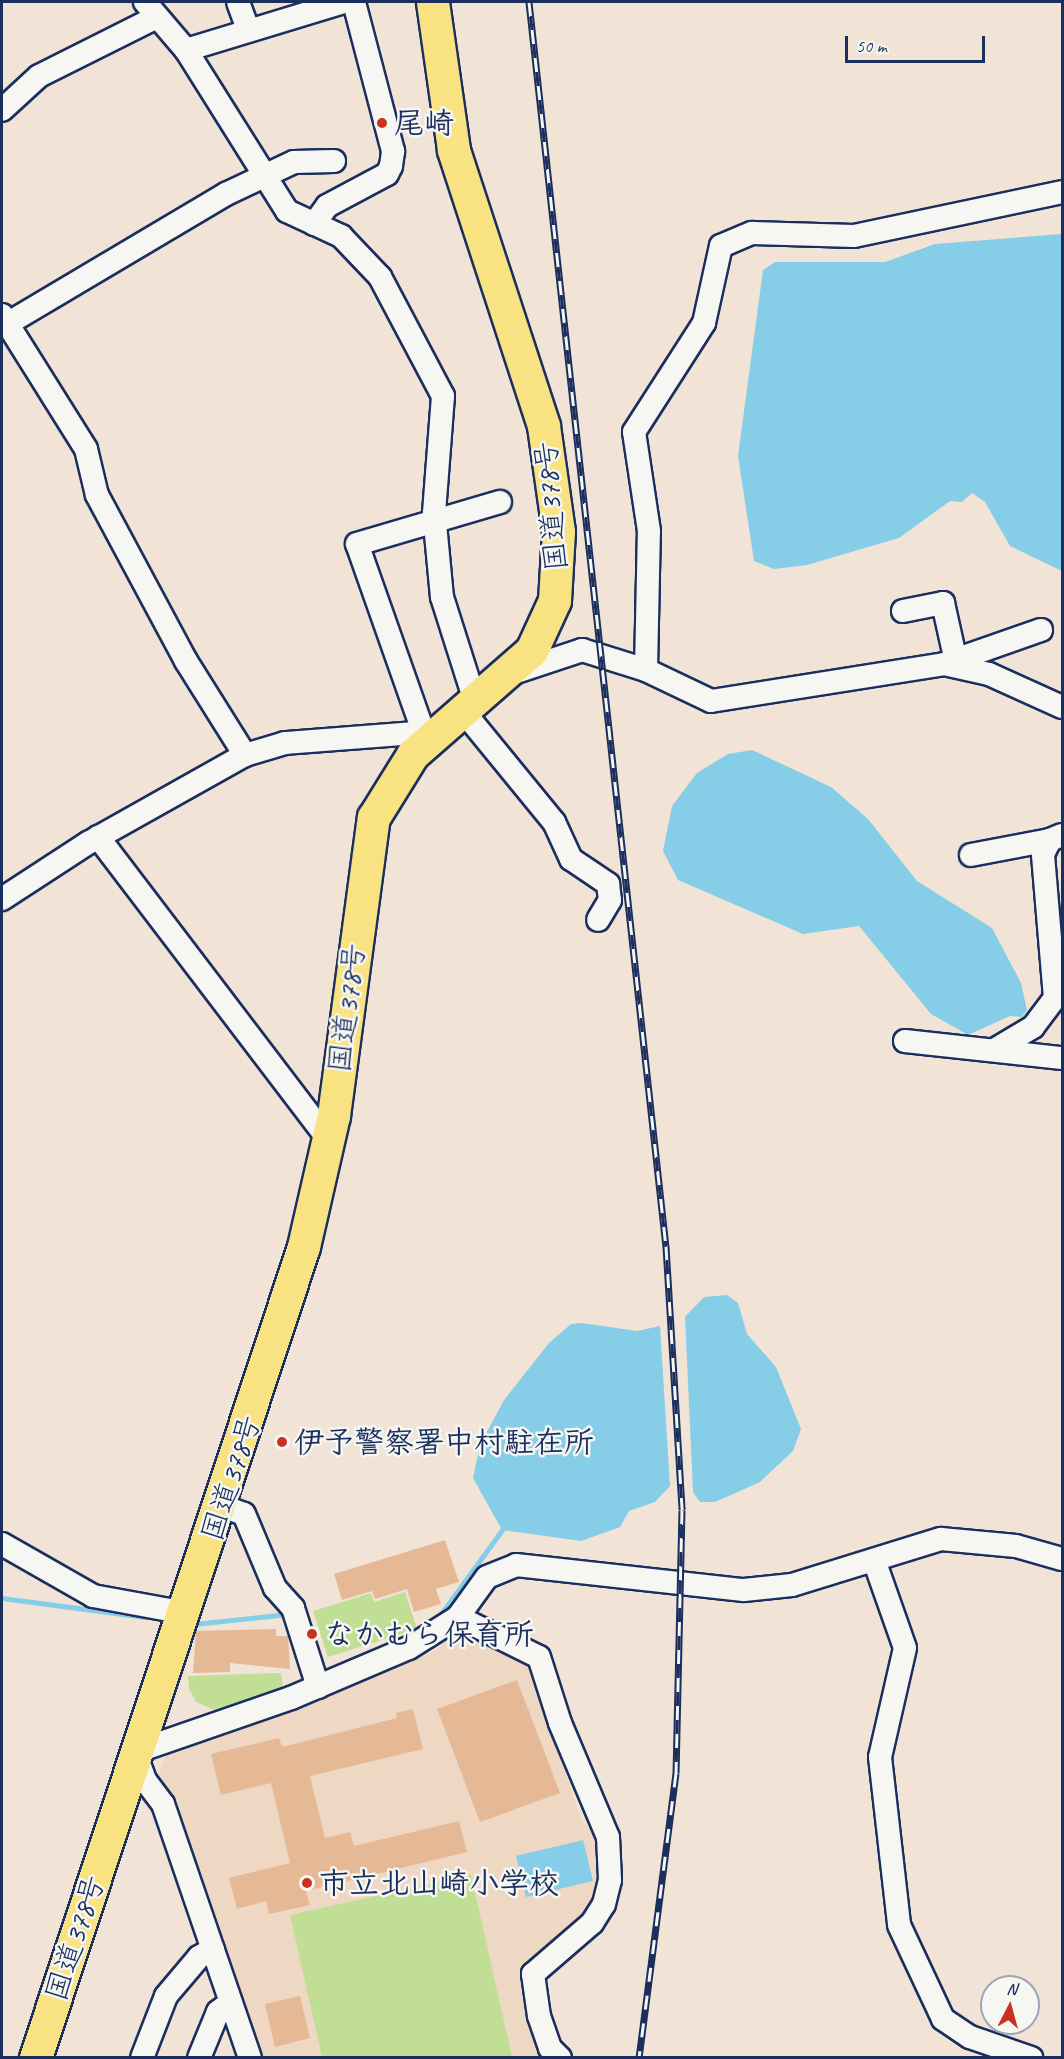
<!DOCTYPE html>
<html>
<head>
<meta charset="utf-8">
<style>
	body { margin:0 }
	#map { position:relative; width:1064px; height:2059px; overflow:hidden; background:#f1e4d6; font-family:Caveat,"Klee One",sans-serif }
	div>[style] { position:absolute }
	.built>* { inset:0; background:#eed7c3 }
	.green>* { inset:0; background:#c1de95 }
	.water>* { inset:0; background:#86cde7 }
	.stream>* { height:5px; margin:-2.5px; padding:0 2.5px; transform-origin:2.5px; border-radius:2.5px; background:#86cde7 }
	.building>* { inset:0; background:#e6b996 }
	.roads { filter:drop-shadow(2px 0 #1b2f5e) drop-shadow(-2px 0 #1b2f5e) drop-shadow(0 2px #1b2f5e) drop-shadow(0 -2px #1b2f5e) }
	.minor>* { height:22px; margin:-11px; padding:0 11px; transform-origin:11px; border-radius:11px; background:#f6f6f2 }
	.highway>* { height:32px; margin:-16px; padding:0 16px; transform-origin:16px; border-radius:16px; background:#f8e281 }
	.rail>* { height:7px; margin-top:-3.5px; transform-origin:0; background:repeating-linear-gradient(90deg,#f6f6f2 0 14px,#1b2f5e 0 28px); box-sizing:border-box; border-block:2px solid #1b2f5e }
	.dots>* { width:16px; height:16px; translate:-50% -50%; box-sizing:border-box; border:3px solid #f6f6f2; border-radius:50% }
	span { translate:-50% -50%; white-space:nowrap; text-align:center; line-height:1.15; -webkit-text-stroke:5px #f6f6f2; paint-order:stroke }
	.poi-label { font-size:30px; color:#1b2f5e; font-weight:700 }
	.left { translate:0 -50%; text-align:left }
	.street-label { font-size:30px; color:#1b2f5e }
	.frame { position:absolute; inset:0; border:3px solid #1b2f5e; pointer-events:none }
	.north { position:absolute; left:980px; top:1975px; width:60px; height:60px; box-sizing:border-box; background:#f6f6f2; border:2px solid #9ea6b7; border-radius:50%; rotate:6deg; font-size:16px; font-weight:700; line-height:24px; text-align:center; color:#1b2f5e }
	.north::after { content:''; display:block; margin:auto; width:21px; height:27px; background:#c8321e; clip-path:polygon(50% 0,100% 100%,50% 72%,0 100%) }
	.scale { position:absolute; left:845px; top:36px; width:140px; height:27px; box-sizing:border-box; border:3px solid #1b2f5e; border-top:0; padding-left:8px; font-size:18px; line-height:21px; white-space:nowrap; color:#1b2f5e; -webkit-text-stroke:4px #f6f6f2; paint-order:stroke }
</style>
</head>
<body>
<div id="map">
	<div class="built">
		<i style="clip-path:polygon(455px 1635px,527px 1662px,582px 1821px,600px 1839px,603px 1881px,593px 1909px,535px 1958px,546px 2057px,258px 2057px,155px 1783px,167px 1754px,296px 1711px,433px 1652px)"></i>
	</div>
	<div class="green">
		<i style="clip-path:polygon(405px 1592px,417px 1629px,328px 1657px,313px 1611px,371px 1593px,374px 1602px)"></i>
		<i style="clip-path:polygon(281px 1673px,283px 1689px,214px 1710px,196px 1702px,189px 1689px,188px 1676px)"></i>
		<i style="clip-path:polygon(471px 1875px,512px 2057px,322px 2057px,290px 1915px)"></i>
	</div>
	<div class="water">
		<i style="clip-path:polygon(1062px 234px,1062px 571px,1010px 546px,985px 502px,972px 493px,962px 502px,950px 501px,899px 538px,807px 565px,774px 569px,754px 561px,738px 456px,763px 270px,775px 262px,885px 262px,935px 244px)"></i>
		<i style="clip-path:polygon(752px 750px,831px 787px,868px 819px,917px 881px,992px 928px,1021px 983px,1027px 1010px,1022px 1017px,1010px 1016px,968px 1035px,931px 1014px,859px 926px,803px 934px,678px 880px,663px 851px,672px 806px,697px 773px,728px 754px)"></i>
		<i style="clip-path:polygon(727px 1295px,738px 1303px,747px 1334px,776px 1367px,801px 1429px,793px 1451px,760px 1482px,715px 1502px,700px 1502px,693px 1492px,685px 1317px,704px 1297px)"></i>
		<i style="clip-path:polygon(582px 1323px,637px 1331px,660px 1326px,670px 1486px,655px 1502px,629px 1511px,620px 1527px,581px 1541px,502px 1530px,473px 1478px,480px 1445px,504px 1400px,549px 1343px,571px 1324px)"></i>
		<i style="clip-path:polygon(583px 1840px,593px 1881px,526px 1897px,516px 1856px)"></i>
	</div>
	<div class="stream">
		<i style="left:2px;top:1598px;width:144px;rotate:7.6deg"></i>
		<i style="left:438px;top:1618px;width:109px;rotate:-54deg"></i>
		<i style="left:194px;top:1624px;width:95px;rotate:-6.1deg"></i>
	</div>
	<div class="building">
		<i style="clip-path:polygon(445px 1540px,459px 1582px,436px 1589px,441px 1604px,414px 1612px,407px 1589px,375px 1599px,372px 1591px,342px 1600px,334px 1574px)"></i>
		<i style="clip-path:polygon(276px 1629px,276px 1636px,288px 1636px,290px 1669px,230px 1663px,230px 1672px,193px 1673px,196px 1631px)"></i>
		<i style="clip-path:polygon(517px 1680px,560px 1793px,480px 1822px,437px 1709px)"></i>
		<i style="clip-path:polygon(413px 1709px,423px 1749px,310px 1776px,325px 1838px,350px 1832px,354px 1846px,459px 1821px,467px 1852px,306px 1891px,310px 1905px,269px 1914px,266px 1901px,237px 1909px,229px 1878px,290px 1863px,271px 1783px,221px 1795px,211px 1754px,279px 1738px,282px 1747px,397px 1718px,396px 1713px)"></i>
		<i style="clip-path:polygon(300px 1996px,310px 2038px,275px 2047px,265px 2004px)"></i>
	</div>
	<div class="roads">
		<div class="minor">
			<i style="left:145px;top:2px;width:63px;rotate:49.5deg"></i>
			<i style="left:186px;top:50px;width:190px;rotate:57.9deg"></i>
			<i style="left:287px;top:211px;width:60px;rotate:24.8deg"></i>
			<i style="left:341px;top:236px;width:57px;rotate:46.4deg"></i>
			<i style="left:380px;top:277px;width:135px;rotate:62.1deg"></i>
			<i style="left:443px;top:396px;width:117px;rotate:94.4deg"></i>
			<i style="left:434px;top:513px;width:84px;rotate:84.6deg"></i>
			<i style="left:442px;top:597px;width:109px;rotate:72.4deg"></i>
			<i style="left:238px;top:2px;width:27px;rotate:70deg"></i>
			<i style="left:186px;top:50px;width:165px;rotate:-16.9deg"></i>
			<i style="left:2px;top:110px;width:50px;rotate:-42.6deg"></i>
			<i style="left:39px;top:76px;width:132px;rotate:-26.6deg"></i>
			<i style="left:314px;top:224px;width:22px;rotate:-54deg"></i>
			<i style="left:327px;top:206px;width:68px;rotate:-28.1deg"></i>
			<i style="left:387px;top:174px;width:9px;rotate:-63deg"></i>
			<i style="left:391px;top:166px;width:15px;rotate:-82deg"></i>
			<i style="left:393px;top:151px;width:154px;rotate:-104.7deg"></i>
			<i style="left:2px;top:315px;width:158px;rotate:57.9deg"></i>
			<i style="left:86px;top:449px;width:47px;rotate:76.6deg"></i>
			<i style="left:97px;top:495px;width:188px;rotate:61.8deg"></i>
			<i style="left:186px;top:661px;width:111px;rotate:57.9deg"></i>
			<i style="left:7px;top:324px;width:255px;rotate:-30.7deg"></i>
			<i style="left:226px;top:194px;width:75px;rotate:-25.2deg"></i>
			<i style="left:294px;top:162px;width:40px;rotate:-1.4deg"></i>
			<i style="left:903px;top:611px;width:41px;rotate:-11.3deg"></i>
			<i style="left:943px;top:603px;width:65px;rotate:77.5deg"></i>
			<i style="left:958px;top:659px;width:88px;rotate:-19.3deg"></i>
			<i style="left:646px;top:670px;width:139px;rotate:-88.8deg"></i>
			<i style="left:649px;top:531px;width:100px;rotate:-98.6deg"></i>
			<i style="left:634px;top:432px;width:130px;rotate:-57.3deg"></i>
			<i style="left:704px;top:323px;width:79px;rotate:-77.6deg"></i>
			<i style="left:721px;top:246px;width:34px;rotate:-23deg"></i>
			<i style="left:752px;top:233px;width:102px;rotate:1.7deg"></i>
			<i style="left:854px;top:236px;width:213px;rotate:-11.9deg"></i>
			<i style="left:513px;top:673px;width:73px;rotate:-18.4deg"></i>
			<i style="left:582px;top:650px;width:67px;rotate:17.4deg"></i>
			<i style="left:646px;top:670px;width:72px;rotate:25.5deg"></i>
			<i style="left:711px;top:701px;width:236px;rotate:-9deg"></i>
			<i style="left:944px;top:664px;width:46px;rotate:12.5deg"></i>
			<i style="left:989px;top:674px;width:80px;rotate:24.3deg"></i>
			<i style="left:463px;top:711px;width:144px;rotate:50.7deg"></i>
			<i style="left:554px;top:822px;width:41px;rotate:65.3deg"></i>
			<i style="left:571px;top:859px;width:45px;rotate:34deg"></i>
			<i style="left:608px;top:884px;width:16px;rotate:83deg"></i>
			<i style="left:610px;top:900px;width:23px;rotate:121deg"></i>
			<i style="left:423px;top:731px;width:198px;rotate:-109.4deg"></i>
			<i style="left:357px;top:544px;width:149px;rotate:-16.4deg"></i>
			<i style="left:98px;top:837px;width:381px;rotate:52.7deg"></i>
			<i style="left:971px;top:855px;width:80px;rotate:-10.8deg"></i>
			<i style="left:2px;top:899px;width:103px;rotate:-33.1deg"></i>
			<i style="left:88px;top:843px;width:180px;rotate:-29.3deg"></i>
			<i style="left:245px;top:755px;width:42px;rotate:-16.7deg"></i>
			<i style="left:285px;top:743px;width:155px;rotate:-4.4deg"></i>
			<i style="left:905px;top:1041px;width:158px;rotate:6.2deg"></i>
			<i style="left:996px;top:1049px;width:43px;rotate:-30.7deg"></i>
			<i style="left:1033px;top:1027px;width:36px;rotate:-53deg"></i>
			<i style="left:1055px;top:998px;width:144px;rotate:-94.8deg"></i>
			<i style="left:1043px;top:854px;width:16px;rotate:-63deg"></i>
			<i style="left:1050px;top:840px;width:13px;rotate:-23deg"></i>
			<i style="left:222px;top:1506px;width:23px;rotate:20deg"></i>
			<i style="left:244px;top:1514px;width:80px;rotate:67.3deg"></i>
			<i style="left:275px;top:1588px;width:27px;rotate:48deg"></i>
			<i style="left:293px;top:1608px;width:83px;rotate:72.4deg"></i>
			<i style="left:2px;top:1544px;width:105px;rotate:29.7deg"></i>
			<i style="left:93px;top:1596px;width:95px;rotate:10.4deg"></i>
			<i style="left:874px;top:1560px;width:93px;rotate:70.6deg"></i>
			<i style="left:905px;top:1648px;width:112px;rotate:102.9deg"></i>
			<i style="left:880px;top:1757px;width:169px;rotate:83.5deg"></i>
			<i style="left:899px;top:1925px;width:104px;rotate:64.9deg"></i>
			<i style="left:943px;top:2019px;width:32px;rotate:34deg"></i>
			<i style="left:970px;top:2037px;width:65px;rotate:19deg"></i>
			<i style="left:458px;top:1617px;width:90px;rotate:26.3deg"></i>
			<i style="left:539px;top:1657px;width:69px;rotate:72.3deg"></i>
			<i style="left:560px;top:1723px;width:124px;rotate:67.2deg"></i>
			<i style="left:608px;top:1837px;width:43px;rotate:87.3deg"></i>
			<i style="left:610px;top:1880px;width:25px;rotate:104deg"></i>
			<i style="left:604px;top:1904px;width:22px;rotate:122deg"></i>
			<i style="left:592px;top:1923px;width:78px;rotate:139.2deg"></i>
			<i style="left:533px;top:1974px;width:42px;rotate:81.9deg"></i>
			<i style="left:539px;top:2016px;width:34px;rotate:71deg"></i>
			<i style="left:550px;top:2048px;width:14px;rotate:45deg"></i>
			<i style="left:142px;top:2058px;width:66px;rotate:-68.8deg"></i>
			<i style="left:166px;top:1996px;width:51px;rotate:-49.8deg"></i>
			<i style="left:199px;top:1957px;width:16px;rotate:-30deg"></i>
			<i style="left:199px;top:2058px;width:50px;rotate:-67.6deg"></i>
			<i style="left:218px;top:2012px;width:16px;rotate:-38deg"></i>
			<i style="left:250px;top:2058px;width:268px;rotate:-108.9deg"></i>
			<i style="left:163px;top:1804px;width:30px;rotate:-127deg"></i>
			<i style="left:145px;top:1780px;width:30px;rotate:-110deg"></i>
			<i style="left:135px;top:1752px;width:165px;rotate:-19.1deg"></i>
			<i style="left:291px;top:1698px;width:128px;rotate:-23deg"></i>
			<i style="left:409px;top:1648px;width:58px;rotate:-32.3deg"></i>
			<i style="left:458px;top:1617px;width:49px;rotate:-54.1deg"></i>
			<i style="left:487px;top:1577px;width:31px;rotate:-22deg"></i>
			<i style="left:516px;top:1565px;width:229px;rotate:6.3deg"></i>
			<i style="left:744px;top:1590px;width:48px;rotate:-5.9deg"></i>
			<i style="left:792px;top:1585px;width:156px;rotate:-17.2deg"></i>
			<i style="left:941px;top:1539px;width:75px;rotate:5.3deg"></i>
			<i style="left:1016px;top:1546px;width:48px;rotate:15.8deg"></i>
		</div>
		<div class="highway">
			<i style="left:36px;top:2058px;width:854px;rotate:-71.71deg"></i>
			<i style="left:304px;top:1247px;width:134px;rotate:-77.1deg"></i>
			<i style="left:334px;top:1116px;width:301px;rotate:-82.4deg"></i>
			<i style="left:374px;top:818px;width:74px;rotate:-58.2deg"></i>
			<i style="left:413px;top:755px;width:158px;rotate:-41.2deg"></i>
			<i style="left:532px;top:651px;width:55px;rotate:-65.3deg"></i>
			<i style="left:555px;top:601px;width:69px;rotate:-86.7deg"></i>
			<i style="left:559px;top:532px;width:107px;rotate:-98.1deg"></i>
			<i style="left:544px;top:426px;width:290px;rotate:-108.1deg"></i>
			<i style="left:454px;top:150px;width:149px;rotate:-98.1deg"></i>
		</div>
	</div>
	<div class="rail">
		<i style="left:529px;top:2px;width:1252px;rotate:83.72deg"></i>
		<i style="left:666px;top:1246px;width:264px;rotate:86.5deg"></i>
		<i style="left:682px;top:1510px;width:263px;rotate:91.3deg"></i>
		<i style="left:676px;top:1773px;width:287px;rotate:97.4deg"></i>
	</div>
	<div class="dots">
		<i style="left:382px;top:123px;background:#c8321e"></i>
		<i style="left:282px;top:1442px;background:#c8321e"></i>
		<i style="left:312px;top:1634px;background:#c8321e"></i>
		<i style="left:307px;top:1883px;background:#c8321e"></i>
	</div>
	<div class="poi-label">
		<span class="left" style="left:394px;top:123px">尾崎</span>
		<span class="left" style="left:294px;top:1442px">伊予警察署中村駐在所</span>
		<span class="left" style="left:324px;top:1634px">なかむら保育所</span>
		<span class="left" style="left:319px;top:1883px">市立北山崎小学校</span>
	</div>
	<div class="street-label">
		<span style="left:551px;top:506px;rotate:-95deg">国道378号</span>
		<span style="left:347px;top:1008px;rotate:-83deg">国道378号</span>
		<span style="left:231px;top:1478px;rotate:-72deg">国道378号</span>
		<span style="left:75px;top:1938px;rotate:-72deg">国道378号</span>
	</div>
	<div class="frame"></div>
	<div class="north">N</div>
	<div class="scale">50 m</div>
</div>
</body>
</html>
